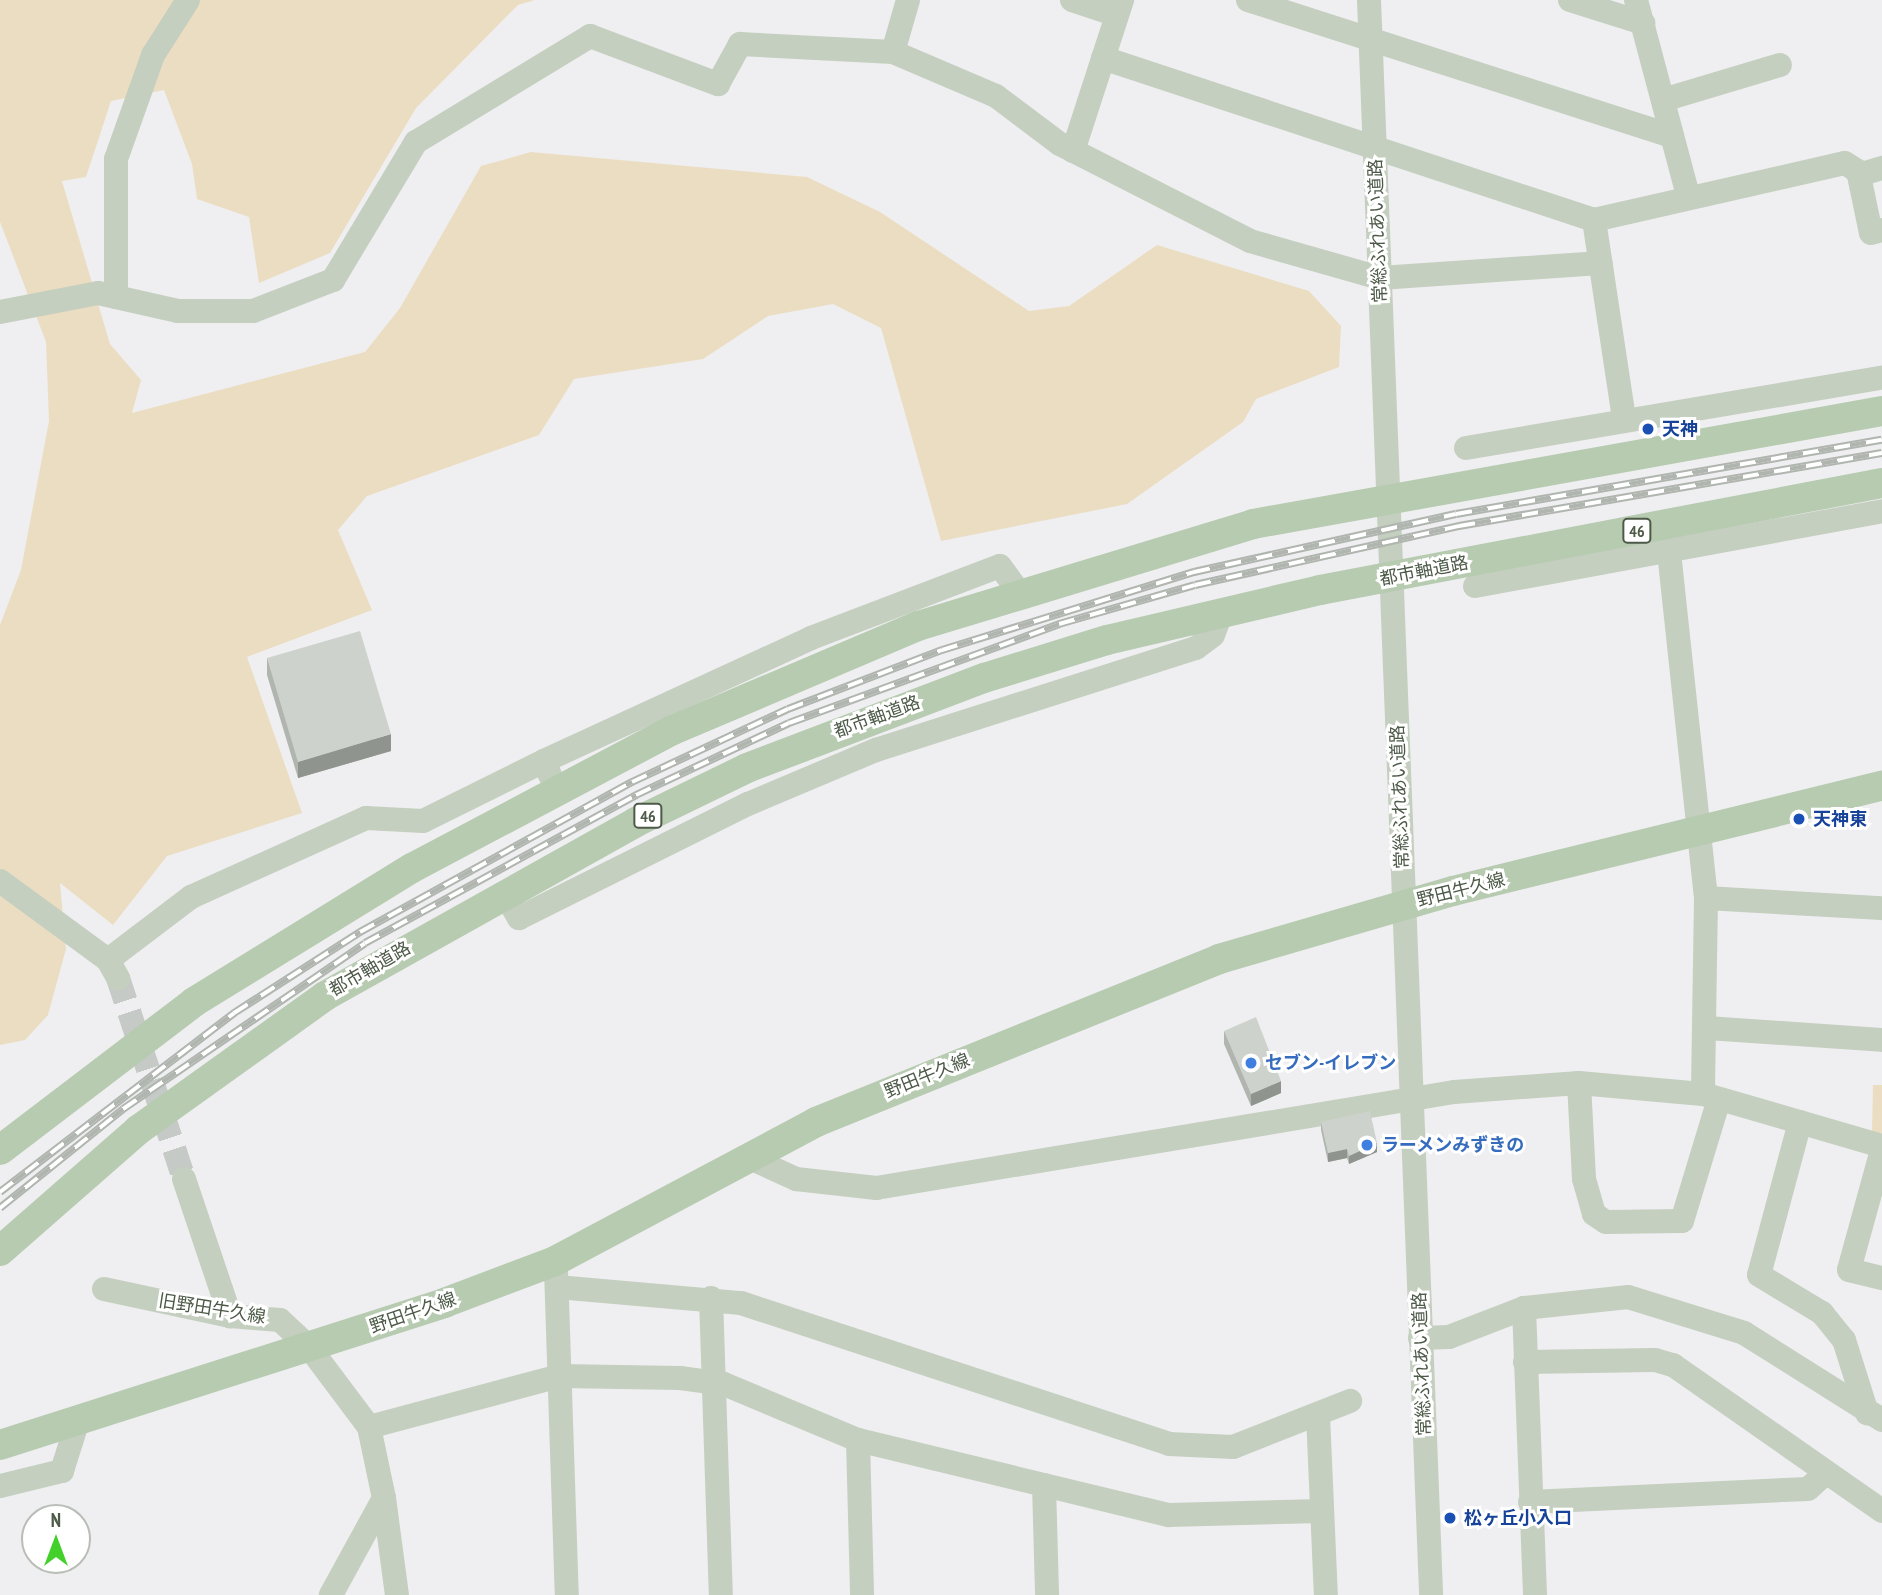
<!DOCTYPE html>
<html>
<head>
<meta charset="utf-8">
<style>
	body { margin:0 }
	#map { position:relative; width:1882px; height:1595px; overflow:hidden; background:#efeff1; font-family:"PT Sans Narrow","Noto Sans JP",sans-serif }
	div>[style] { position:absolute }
	.green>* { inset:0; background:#ebddc1 }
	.minor-tunnel>* { height:24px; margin-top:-12px; transform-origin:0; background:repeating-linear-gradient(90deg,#c6cac7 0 24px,transparent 0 36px) }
	.minor>* { height:24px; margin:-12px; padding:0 12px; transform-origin:12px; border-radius:12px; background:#c5cfc0 }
	.major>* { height:30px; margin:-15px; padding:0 15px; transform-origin:15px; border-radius:15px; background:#b7cbb1 }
	.rail>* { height:8px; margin-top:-4px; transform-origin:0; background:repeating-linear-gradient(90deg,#fff 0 16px,#b0b6af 0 32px); box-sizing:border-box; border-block:2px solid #b0b6af }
	.wall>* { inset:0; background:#b0b5af }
	.shaded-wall>* { inset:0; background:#90948f }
	.building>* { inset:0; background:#cdd3cc }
	.dots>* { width:19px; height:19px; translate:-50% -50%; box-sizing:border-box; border:4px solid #fff; border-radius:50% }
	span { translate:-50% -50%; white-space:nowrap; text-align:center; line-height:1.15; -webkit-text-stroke:6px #fff; paint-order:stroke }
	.shield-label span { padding:2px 5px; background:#fff; border:2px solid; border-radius:5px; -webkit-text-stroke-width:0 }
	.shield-label { font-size:16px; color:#4d5a48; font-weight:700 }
	.street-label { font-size:18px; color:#4d5a48 }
	.transit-label { font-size:18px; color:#164399; font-weight:700 }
	.left { translate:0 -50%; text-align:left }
	.shop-label { font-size:18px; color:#366cbe; font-weight:700 }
	.north { position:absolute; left:21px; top:1504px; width:70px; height:70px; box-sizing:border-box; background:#fff; border:2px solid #b8bdb6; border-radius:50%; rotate:0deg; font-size:19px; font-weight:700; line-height:28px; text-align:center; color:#4d5a48 }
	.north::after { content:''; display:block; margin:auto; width:24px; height:32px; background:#43d02a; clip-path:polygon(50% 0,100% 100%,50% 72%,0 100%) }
</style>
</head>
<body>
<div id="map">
	<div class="green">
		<i style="clip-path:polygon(0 0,535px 0,518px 5px,416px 108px,330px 253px,259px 283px,249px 217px,197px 199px,192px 164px,164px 90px,111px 101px,86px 177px,62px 181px,110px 344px,141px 380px,132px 413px,365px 352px,400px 308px,481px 166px,531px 152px,807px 177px,880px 212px,1029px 311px,1069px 306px,1157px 245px,1309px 291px,1341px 326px,1339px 367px,1256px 399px,1243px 422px,1127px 504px,941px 541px,881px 328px,833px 304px,768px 316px,703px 359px,574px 379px,539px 435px,367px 496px,338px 530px,372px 610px,247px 657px,302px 813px,167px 856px,113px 925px,60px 883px,66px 949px,48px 1015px,25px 1040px,0 1045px,0 625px,21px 570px,49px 421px,46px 342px,0 222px)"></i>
		<i style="clip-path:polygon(1873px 1085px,1882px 1085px,1882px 1134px,1872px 1133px)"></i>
	</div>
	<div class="minor-tunnel">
		<i style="left:118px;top:978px;width:212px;rotate:71.8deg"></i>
	</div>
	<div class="minor">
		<i style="left:1072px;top:0;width:47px;rotate:18.4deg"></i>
		<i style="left:1248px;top:0;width:445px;rotate:17.8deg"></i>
		<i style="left:1369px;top:0;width:1596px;rotate:87.77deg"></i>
		<i style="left:1570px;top:0;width:77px;rotate:17.5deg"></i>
		<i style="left:1636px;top:0;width:203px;rotate:75.1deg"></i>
		<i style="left:893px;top:52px;width:54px;rotate:-73.9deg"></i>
		<i style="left:1103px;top:58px;width:517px;rotate:18.26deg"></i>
		<i style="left:1594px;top:220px;width:257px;rotate:-12.8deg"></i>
		<i style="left:1845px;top:163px;width:20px;rotate:33deg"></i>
		<i style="left:1862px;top:174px;width:21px;rotate:-17deg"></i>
		<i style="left:1663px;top:100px;width:122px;rotate:-16.7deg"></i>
		<i style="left:1073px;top:151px;width:159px;rotate:-72deg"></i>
		<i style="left:1858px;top:171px;width:63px;rotate:78.2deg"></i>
		<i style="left:1871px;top:233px;width:11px;rotate:-15deg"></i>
		<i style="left:1594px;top:220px;width:201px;rotate:81.4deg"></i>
		<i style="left:116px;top:297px;width:138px;rotate:-90deg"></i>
		<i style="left:116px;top:159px;width:110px;rotate:-70.4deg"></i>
		<i style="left:153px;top:55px;width:65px;rotate:-57.5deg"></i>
		<i style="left:0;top:312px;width:100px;rotate:-11deg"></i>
		<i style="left:98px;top:293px;width:82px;rotate:12.7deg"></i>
		<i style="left:178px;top:311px;width:75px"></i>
		<i style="left:253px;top:311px;width:86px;rotate:-21.2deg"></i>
		<i style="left:333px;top:280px;width:161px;rotate:-59deg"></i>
		<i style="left:416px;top:142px;width:204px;rotate:-31.3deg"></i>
		<i style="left:590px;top:36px;width:137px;rotate:20.6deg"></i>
		<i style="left:718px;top:84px;width:46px;rotate:-61.2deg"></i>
		<i style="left:740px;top:44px;width:153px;rotate:3deg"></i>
		<i style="left:893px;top:52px;width:112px;rotate:23.1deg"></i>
		<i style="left:996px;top:96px;width:80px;rotate:36.9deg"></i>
		<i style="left:1060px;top:144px;width:213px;rotate:27deg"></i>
		<i style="left:1250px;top:241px;width:135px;rotate:15.9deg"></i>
		<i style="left:1380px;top:278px;width:221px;rotate:-3.9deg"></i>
		<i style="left:1466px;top:448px;width:422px;rotate:-9.6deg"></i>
		<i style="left:1669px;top:552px;width:348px;rotate:83.9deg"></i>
		<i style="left:1706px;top:898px;width:196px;rotate:90.9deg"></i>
		<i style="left:1475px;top:586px;width:414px;rotate:-10.4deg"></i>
		<i style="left:544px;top:761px;width:294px;rotate:-24.7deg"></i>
		<i style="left:811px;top:638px;width:202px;rotate:-20.9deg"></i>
		<i style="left:1000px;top:566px;width:31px;rotate:54deg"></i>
		<i style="left:0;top:881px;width:134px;rotate:36.2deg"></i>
		<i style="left:108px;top:960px;width:21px;rotate:61deg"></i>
		<i style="left:505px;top:894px;width:28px;rotate:60deg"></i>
		<i style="left:519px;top:918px;width:256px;rotate:-26.5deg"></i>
		<i style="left:748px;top:804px;width:139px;rotate:-22.9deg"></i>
		<i style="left:876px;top:750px;width:336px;rotate:-17.7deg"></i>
		<i style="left:1196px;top:648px;width:21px;rotate:-37deg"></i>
		<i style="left:1213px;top:635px;width:22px;rotate:-69deg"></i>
		<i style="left:1706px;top:898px;width:176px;rotate:3.3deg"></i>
		<i style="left:108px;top:960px;width:104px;rotate:-37.2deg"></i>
		<i style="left:191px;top:897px;width:192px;rotate:-24.3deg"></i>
		<i style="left:366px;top:818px;width:57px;rotate:3deg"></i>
		<i style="left:423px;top:821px;width:135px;rotate:-26.4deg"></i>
		<i style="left:544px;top:761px;width:15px;rotate:67deg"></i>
		<i style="left:1707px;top:1028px;width:175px;rotate:3.9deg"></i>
		<i style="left:1579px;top:1083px;width:96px;rotate:87deg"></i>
		<i style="left:1584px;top:1179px;width:36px;rotate:74deg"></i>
		<i style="left:1594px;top:1214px;width:14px;rotate:34deg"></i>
		<i style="left:1606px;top:1222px;width:76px;rotate:-0.8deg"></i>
		<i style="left:1682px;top:1221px;width:127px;rotate:-73.1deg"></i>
		<i style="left:1800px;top:1122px;width:158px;rotate:105deg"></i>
		<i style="left:1759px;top:1275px;width:74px;rotate:31.1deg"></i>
		<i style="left:1822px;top:1313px;width:35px;rotate:51deg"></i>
		<i style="left:1844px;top:1340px;width:77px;rotate:72.5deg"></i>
		<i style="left:1882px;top:1150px;width:124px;rotate:105.4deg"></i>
		<i style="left:1849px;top:1270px;width:34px;rotate:14deg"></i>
		<i style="left:750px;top:1158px;width:51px;rotate:24.5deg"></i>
		<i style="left:796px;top:1179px;width:81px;rotate:6.4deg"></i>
		<i style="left:876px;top:1188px;width:586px;rotate:-9.43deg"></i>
		<i style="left:1454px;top:1092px;width:125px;rotate:-4.1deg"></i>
		<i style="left:1579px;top:1083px;width:124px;rotate:5.1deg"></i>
		<i style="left:1703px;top:1094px;width:186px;rotate:16.2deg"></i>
		<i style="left:184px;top:1179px;width:145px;rotate:71.4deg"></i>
		<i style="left:556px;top:1270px;width:325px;rotate:88.1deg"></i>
		<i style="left:557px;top:1287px;width:185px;rotate:5deg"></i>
		<i style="left:741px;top:1303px;width:451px;rotate:18.2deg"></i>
		<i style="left:1169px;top:1444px;width:64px;rotate:2.7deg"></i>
		<i style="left:1233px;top:1447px;width:126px;rotate:-21.5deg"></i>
		<i style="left:104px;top:1289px;width:129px;rotate:12.1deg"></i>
		<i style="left:230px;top:1316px;width:50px;rotate:4.6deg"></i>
		<i style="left:280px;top:1320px;width:40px;rotate:43deg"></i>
		<i style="left:309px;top:1347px;width:100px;rotate:53.1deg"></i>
		<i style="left:369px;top:1427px;width:73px;rotate:78.1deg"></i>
		<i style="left:384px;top:1498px;width:111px;rotate:118.7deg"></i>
		<i style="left:711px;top:1298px;width:297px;rotate:88.1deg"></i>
		<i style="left:1524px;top:1308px;width:287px;rotate:87.8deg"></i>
		<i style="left:1420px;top:1338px;width:29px;rotate:-2deg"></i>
		<i style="left:1449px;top:1337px;width:80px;rotate:-21.1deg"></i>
		<i style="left:1524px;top:1308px;width:105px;rotate:-6deg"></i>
		<i style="left:1628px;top:1297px;width:121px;rotate:17.2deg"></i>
		<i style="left:1744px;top:1333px;width:163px;rotate:32.2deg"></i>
		<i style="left:1525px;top:1362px;width:130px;rotate:-0.9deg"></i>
		<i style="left:1655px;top:1360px;width:19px;rotate:16deg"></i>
		<i style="left:1673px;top:1365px;width:255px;rotate:34.9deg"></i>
		<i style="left:1318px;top:1415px;width:180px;rotate:87.5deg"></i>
		<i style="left:369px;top:1427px;width:198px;rotate:-15deg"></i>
		<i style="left:560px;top:1376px;width:120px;rotate:1deg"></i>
		<i style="left:680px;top:1378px;width:44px;rotate:7.8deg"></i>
		<i style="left:724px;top:1384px;width:145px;rotate:22.7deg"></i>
		<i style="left:858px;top:1440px;width:320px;rotate:13.6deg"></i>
		<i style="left:1169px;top:1515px;width:153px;rotate:-1.5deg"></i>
		<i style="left:858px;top:1440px;width:155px;rotate:88.5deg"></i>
		<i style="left:1044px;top:1485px;width:110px;rotate:88.4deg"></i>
		<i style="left:0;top:1486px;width:64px;rotate:-13.6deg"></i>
		<i style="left:62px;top:1471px;width:50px;rotate:-72.6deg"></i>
		<i style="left:384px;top:1498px;width:98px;rotate:82.4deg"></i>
		<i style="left:1530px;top:1502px;width:278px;rotate:-2.7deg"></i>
		<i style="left:1808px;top:1489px;width:24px;rotate:-42deg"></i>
	</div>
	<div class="major">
		<i style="left:0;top:1150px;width:244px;rotate:-37.3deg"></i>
		<i style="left:194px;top:1002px;width:256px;rotate:-31.6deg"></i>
		<i style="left:412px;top:868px;width:295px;rotate:-27.9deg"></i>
		<i style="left:673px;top:730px;width:266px;rotate:-23deg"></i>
		<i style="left:918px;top:626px;width:350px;rotate:-16.9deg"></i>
		<i style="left:1253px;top:524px;width:639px;rotate:-10.18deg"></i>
		<i style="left:0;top:1251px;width:184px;rotate:-41.2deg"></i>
		<i style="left:138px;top:1130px;width:230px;rotate:-35.6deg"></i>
		<i style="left:325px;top:996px;width:356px;rotate:-29.2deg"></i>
		<i style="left:636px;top:822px;width:123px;rotate:-25.9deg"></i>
		<i style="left:747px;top:768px;width:254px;rotate:-20.8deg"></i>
		<i style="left:984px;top:678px;width:129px;rotate:-17.2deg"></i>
		<i style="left:1107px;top:640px;width:219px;rotate:-13.2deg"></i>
		<i style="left:1320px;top:590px;width:572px;rotate:-10.78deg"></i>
		<i style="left:0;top:1445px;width:466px;rotate:-17.7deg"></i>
		<i style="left:444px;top:1303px;width:119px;rotate:-20.7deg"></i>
		<i style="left:555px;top:1261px;width:296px;rotate:-28deg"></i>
		<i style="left:816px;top:1122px;width:435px;rotate:-22deg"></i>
		<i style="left:1219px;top:959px;width:244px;rotate:-16.2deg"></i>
		<i style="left:1453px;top:891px;width:442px;rotate:-13.8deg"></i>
	</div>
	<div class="rail">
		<i style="left:0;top:1192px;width:295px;rotate:-37.4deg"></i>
		<i style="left:234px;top:1013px;width:150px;rotate:-32.7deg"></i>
		<i style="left:360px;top:932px;width:311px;rotate:-28.9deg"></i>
		<i style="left:632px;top:782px;width:172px;rotate:-25.1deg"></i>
		<i style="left:788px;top:709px;width:165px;rotate:-21deg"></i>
		<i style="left:942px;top:650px;width:264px;rotate:-17.2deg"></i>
		<i style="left:1194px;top:572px;width:268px;rotate:-12.5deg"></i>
		<i style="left:1456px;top:514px;width:432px;rotate:-9.9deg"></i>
		<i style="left:0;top:1208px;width:158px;rotate:-38.8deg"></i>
		<i style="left:123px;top:1109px;width:293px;rotate:-34.4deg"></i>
		<i style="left:365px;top:943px;width:309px;rotate:-28.6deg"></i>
		<i style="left:636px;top:795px;width:169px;rotate:-25.2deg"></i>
		<i style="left:789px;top:723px;width:288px;rotate:-20.1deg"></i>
		<i style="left:1059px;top:624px;width:141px;rotate:-16deg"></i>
		<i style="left:1195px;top:585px;width:271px;rotate:-12.6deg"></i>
		<i style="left:1459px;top:526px;width:429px;rotate:-9.8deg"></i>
	</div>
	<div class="wall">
		<i style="clip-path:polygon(267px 658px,391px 751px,298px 778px,267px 675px)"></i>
		<i style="clip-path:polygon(1224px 1031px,1281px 1093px,1251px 1106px,1224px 1044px)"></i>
		<i style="clip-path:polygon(1321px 1122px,1377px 1152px,1349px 1164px,1347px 1158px,1328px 1162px,1321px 1130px)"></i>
	</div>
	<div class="shaded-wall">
		<i style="clip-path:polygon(391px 734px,391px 751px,298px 778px,298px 762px)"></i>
		<i style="clip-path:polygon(1281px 1081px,1281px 1093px,1251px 1106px,1251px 1094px)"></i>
		<i style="clip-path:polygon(1377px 1143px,1377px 1152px,1349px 1164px,1349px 1156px)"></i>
		<i style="clip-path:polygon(1347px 1149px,1347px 1158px,1328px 1162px,1328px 1153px)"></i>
	</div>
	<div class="building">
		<i style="clip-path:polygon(360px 631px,391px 734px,298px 762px,267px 658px)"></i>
		<i style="clip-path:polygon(1256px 1017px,1281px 1081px,1251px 1094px,1224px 1031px)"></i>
		<i style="clip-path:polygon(1370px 1111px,1377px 1143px,1349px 1156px,1347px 1149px,1328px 1153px,1321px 1122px)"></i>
	</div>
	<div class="dots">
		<i style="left:1648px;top:429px;background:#1a4fb4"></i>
		<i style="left:1799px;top:819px;background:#1a4fb4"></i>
		<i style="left:1251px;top:1063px;background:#3f7fe0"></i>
		<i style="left:1367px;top:1145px;background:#3f7fe0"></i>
		<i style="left:1450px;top:1518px;background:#1a4fb4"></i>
	</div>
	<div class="shield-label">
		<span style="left:1637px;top:531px">46</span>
		<span style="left:648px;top:816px">46</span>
	</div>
	<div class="street-label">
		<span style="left:1378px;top:231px;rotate:-92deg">常総ふれあい道路</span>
		<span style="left:1424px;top:571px;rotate:-11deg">都市軸道路</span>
		<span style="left:877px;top:717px;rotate:-20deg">都市軸道路</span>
		<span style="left:1400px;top:797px;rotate:-92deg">常総ふれあい道路</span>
		<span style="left:1461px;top:890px;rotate:-14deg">野田牛久線</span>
		<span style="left:370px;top:969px;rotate:-30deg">都市軸道路</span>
		<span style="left:927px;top:1076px;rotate:-22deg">野田牛久線</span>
		<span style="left:212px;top:1309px;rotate:9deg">旧野田牛久線</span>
		<span style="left:413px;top:1313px;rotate:-19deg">野田牛久線</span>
		<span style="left:1422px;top:1364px;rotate:-92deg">常総ふれあい道路</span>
	</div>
	<div class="transit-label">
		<span class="left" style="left:1662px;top:429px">天神</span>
		<span class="left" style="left:1813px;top:819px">天神東</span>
		<span class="left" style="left:1464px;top:1518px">松ヶ丘小入口</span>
	</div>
	<div class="shop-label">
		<span class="left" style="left:1265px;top:1063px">セブン-イレブン</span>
		<span class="left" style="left:1381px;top:1145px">ラーメンみずきの</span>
	</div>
	<div class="north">N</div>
</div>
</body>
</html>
